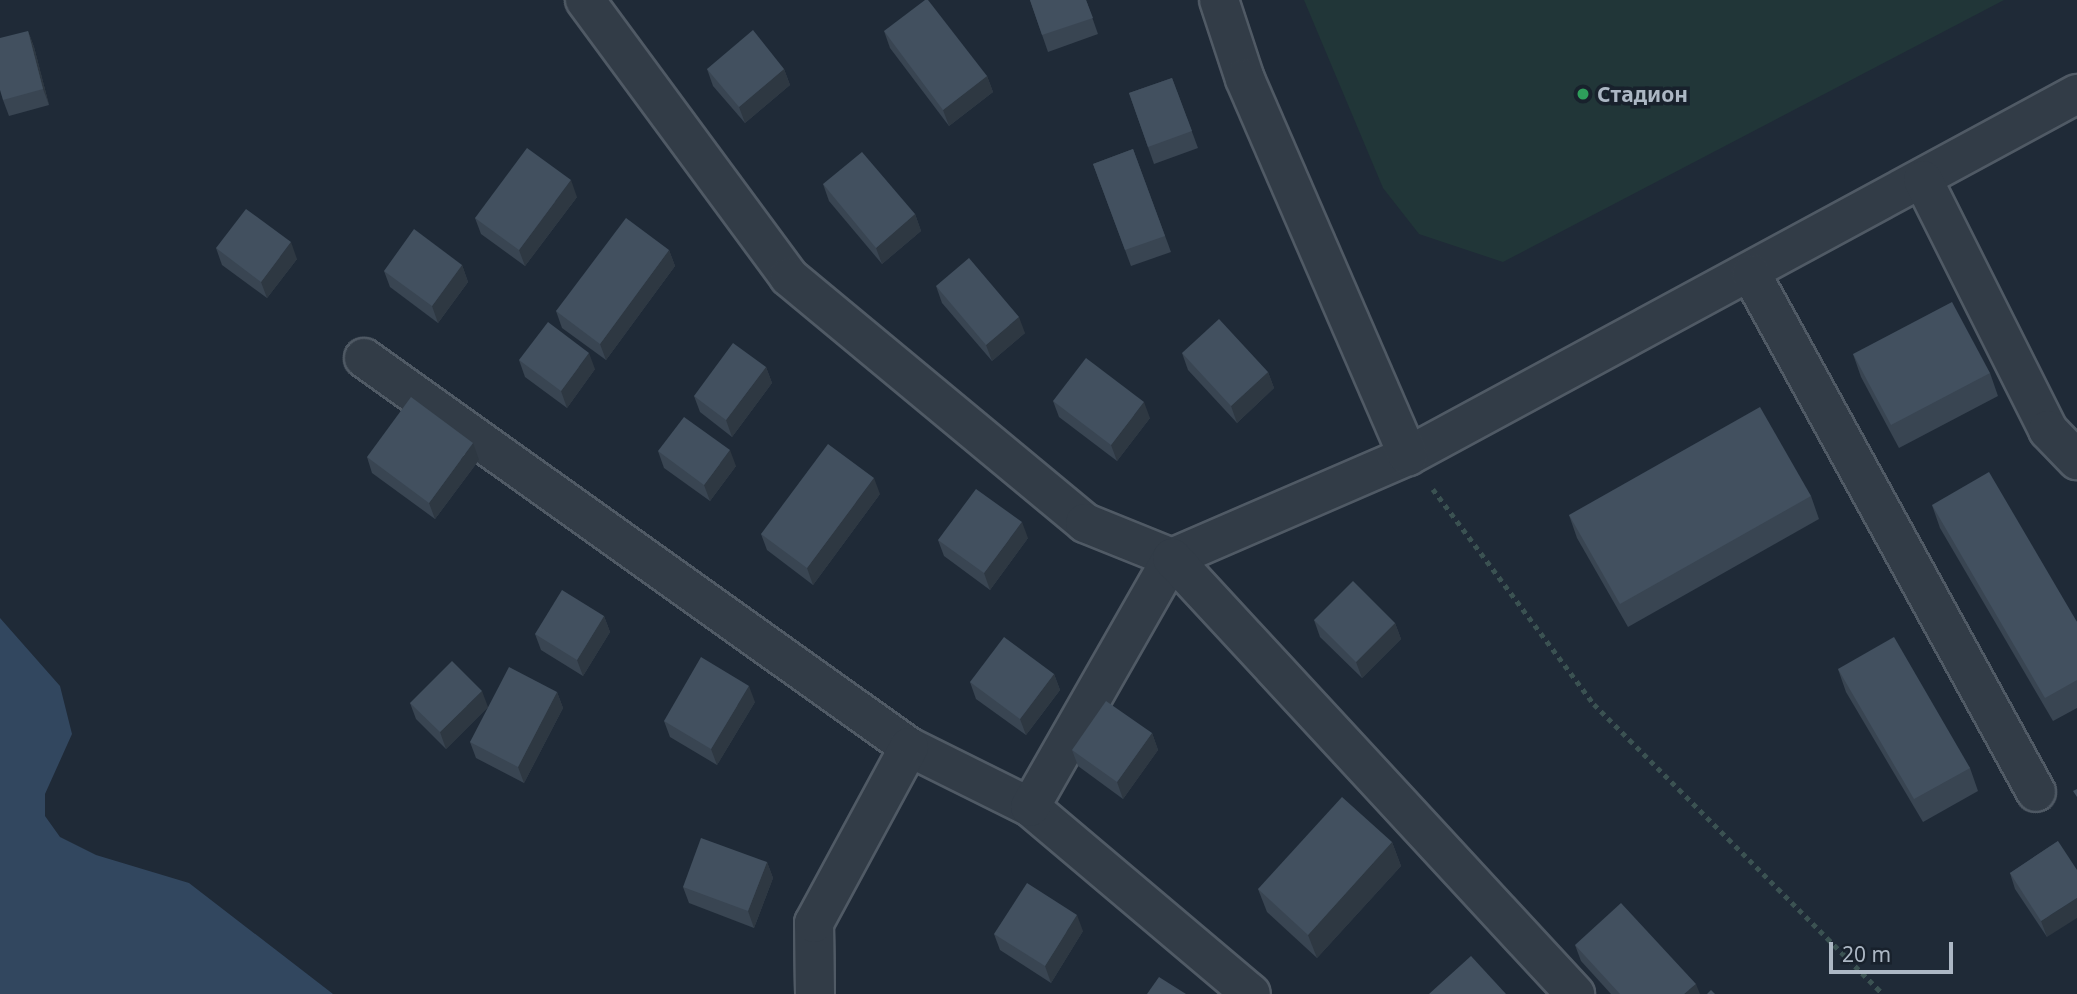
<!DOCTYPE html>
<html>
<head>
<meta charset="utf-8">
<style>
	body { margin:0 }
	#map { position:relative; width:2077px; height:994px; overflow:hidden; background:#1f2a37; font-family:"Noto Sans",sans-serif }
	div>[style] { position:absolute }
	.green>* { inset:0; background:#213638 }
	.water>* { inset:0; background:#32475f }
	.path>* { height:4.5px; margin-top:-2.25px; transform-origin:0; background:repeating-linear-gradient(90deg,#3b5252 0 5px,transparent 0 10px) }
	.roads { filter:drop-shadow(2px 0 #505a65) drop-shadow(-2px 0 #505a65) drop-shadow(0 2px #505a65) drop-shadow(0 -2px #505a65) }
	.minor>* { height:38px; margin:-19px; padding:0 19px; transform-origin:19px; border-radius:19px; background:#323c47 }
	.wall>* { inset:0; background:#394552 }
	.shaded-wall>* { inset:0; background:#2e3842 }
	.building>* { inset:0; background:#42505f }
	.dots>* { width:19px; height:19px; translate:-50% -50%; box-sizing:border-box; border:4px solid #18212c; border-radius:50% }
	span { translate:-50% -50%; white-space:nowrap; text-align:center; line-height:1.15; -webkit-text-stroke:7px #18212c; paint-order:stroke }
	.poi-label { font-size:21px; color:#acb7c4; font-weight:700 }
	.left { translate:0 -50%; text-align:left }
	.scale { position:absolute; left:1829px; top:942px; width:124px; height:32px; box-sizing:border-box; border:4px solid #acb7c4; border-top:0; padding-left:9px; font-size:21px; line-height:24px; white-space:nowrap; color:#acb7c4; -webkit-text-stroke:5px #18212c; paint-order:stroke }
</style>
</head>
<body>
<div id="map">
	<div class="green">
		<i style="clip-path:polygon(1304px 0,2004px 0,1503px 262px,1419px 234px,1383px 188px)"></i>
	</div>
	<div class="water">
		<i style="clip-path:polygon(0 618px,60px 686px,72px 734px,45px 794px,45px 816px,60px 837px,96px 855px,189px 883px,333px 994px,0 994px)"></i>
	</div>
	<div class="path">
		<i style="left:1433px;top:489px;width:269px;rotate:53.2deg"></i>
		<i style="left:1594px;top:704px;width:409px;rotate:45.1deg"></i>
	</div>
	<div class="roads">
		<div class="minor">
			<i style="left:585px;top:0;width:344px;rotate:53.6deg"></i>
			<i style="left:789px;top:277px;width:385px;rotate:39.7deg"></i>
			<i style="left:1085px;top:523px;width:94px;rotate:21.9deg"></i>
			<i style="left:1172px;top:558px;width:257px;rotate:-23.4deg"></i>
			<i style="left:1408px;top:456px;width:761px;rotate:-28.42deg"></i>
			<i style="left:1219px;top:0;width:83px;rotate:71.8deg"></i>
			<i style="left:1245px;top:79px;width:411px;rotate:66.6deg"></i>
			<i style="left:1923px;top:180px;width:280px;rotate:63.4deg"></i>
			<i style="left:2048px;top:430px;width:42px;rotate:46deg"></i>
			<i style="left:1751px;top:274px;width:591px;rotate:61.18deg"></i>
			<i style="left:364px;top:358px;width:670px;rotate:35.52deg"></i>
			<i style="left:909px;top:747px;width:135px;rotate:26.4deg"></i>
			<i style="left:1030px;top:807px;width:289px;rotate:40.2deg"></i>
			<i style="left:1030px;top:807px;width:287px;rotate:-60.3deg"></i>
			<i style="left:1172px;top:558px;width:594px;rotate:47.25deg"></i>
			<i style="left:815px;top:994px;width:71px;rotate:-90.8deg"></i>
			<i style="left:814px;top:923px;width:200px;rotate:-61.6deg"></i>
		</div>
	</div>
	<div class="wall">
		<i style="clip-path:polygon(1030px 0,1086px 0,1098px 34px,1048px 52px)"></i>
		<i style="clip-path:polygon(28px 31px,34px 47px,49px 105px,9px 116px,3px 100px)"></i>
		<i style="clip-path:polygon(884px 31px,987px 76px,993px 92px,949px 126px,890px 48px)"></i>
		<i style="clip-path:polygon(707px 69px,784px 69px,790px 85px,745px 123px,713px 86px)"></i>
		<i style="clip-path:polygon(1172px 78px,1198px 148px,1154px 164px,1129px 93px)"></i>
		<i style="clip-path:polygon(1133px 149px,1171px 252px,1131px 266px,1093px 164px)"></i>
		<i style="clip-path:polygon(823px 184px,915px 214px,921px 231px,882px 264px,829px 201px)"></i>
		<i style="clip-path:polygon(577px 197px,525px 266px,481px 234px,475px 218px)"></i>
		<i style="clip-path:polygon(216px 248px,297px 259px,267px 298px,222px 265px)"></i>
		<i style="clip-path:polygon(669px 250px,675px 266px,606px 360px,562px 328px,556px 311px)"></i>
		<i style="clip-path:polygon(462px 265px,468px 282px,438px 323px,390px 287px,384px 271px)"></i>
		<i style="clip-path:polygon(936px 286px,1025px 333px,992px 361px,942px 303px)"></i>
		<i style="clip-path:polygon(1182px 353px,1268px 372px,1274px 388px,1237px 423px,1188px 370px)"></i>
		<i style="clip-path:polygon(1853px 354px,1990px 373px,1998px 396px,1899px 448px,1861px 377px)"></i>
		<i style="clip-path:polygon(519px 360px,595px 369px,567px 408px,525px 377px)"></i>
		<i style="clip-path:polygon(766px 367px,772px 383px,732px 437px,700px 412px,694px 396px)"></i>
		<i style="clip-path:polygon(1053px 401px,1150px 418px,1117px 461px,1059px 417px)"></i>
		<i style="clip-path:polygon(658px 451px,736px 466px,710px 501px,664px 468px)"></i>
		<i style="clip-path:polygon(367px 457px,479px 460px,435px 519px,372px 473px)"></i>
		<i style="clip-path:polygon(880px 494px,813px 585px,767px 550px,761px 534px)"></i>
		<i style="clip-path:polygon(1811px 496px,1819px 519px,1628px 627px,1577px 538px,1569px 515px)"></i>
		<i style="clip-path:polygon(1932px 505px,2077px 622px,2077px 708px,2053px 721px,1940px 528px)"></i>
		<i style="clip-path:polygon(1028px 538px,990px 590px,944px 556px,938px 540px)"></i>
		<i style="clip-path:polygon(604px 616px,610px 632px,583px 676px,541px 650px,535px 634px)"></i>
		<i style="clip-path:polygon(1314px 620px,1395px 623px,1401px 639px,1362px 678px,1320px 637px)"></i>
		<i style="clip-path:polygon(1838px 669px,1970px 768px,1978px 791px,1923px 822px,1846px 692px)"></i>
		<i style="clip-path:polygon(1054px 674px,1060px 690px,1026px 735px,976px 699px,970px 682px)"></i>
		<i style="clip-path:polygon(557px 692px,563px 708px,524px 783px,476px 758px,470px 742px)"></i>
		<i style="clip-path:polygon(755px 702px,717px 765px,670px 737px,664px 721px)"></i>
		<i style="clip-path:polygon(410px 703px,488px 707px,446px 749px,416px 719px)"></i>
		<i style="clip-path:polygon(1152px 733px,1158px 750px,1123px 799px,1078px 766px,1072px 750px)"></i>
		<i style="clip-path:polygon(2058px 841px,2047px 937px,2015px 889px,2010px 873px)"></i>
		<i style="clip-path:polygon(1392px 842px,1401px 866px,1317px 958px,1267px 912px,1258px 889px)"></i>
		<i style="clip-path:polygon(767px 862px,773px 878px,754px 928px,689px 903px,683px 887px)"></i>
		<i style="clip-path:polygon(1083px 931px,1051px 983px,1000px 950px,994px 934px)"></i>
		<i style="clip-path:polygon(1575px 945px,1700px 994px,1611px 994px,1581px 961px)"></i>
	</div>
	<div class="shaded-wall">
		<i style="clip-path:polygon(28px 31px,34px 47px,49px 105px,43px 89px)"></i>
		<i style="clip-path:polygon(784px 69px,790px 85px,745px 123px,739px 107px)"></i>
		<i style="clip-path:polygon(987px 76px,993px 92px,949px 126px,943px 110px)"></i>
		<i style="clip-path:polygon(571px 180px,577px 197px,525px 266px,519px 250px)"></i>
		<i style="clip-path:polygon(915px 214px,921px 231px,882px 264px,876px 248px)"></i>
		<i style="clip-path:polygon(291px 242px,297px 259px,267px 298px,261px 282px)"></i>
		<i style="clip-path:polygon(669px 250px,675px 266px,606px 360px,600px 344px)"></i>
		<i style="clip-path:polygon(462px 265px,468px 282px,438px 323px,432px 306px)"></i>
		<i style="clip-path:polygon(1019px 317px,1025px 333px,992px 361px,986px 345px)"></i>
		<i style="clip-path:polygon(589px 353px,595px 369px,567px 408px,561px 391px)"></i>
		<i style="clip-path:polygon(766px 367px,772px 383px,732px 437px,726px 420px)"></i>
		<i style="clip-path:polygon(1268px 372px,1274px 388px,1237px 423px,1231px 406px)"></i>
		<i style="clip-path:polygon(1144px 402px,1150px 418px,1117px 461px,1111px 445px)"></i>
		<i style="clip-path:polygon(473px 443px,479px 460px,435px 519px,429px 503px)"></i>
		<i style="clip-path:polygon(730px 450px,736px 466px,710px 501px,704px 485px)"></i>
		<i style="clip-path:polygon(874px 478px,880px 494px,813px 585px,807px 568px)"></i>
		<i style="clip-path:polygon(1022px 522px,1028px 538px,990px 590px,984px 573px)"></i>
		<i style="clip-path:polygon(604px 616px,610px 632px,583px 676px,577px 660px)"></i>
		<i style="clip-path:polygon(1395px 623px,1401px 639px,1362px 678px,1356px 662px)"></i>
		<i style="clip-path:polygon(1054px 674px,1060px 690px,1026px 735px,1020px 719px)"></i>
		<i style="clip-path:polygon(749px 686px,755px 702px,717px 765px,711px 749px)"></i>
		<i style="clip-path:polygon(482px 691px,488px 707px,446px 749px,440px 732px)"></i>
		<i style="clip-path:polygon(557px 692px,563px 708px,524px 783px,518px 767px)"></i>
		<i style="clip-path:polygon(1152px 733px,1158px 750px,1123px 799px,1117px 782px)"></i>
		<i style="clip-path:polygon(1392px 842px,1401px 866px,1317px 958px,1308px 935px)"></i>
		<i style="clip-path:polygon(767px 862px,773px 878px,754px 928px,748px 911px)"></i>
		<i style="clip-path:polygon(2077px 898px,2077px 918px,2047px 937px,2041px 921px)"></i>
		<i style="clip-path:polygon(1077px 915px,1083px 931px,1051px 983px,1045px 966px)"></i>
		<i style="clip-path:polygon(1696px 984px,1700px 994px,1684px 994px)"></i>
	</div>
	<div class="building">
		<i style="clip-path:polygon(925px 0,928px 0,987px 76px,943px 110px,884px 31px)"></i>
		<i style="clip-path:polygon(1030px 0,1086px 0,1093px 18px,1042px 35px)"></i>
		<i style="clip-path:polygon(753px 30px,784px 69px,739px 107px,707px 69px)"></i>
		<i style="clip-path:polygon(28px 31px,43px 89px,3px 100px,0 90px,0 38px)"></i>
		<i style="clip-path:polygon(1172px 78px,1192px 131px,1148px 147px,1129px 93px)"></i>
		<i style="clip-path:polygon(527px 148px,571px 180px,519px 250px,475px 218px)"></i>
		<i style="clip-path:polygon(1133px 149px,1165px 236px,1125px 250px,1093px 164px)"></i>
		<i style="clip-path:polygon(862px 152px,915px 214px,876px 248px,823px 184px)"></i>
		<i style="clip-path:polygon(246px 209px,291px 242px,261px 282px,216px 248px)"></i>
		<i style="clip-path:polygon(626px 218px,669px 250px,600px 344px,556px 311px)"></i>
		<i style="clip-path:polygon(414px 229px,462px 265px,432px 306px,384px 271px)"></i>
		<i style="clip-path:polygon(969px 258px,1019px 317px,986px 345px,936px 286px)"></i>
		<i style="clip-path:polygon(1952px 302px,1990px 373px,1891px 425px,1853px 354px)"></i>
		<i style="clip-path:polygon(1219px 319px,1268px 372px,1231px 406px,1182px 353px)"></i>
		<i style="clip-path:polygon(548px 322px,589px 353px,561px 391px,519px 360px)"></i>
		<i style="clip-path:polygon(733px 343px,766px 367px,726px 420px,694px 396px)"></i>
		<i style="clip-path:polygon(1086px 358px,1144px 402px,1111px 445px,1053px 401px)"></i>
		<i style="clip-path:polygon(411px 397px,473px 443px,429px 503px,367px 457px)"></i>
		<i style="clip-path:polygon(1760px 407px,1811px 496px,1620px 604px,1569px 515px)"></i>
		<i style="clip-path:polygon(684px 417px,730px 450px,704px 485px,658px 451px)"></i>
		<i style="clip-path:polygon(828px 444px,874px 478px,807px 568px,761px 534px)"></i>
		<i style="clip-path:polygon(1989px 472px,2077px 622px,2077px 680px,2045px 698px,1932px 505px)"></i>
		<i style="clip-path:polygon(976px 489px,1022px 522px,984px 573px,938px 540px)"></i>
		<i style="clip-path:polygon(1353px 581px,1395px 623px,1356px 662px,1314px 620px)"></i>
		<i style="clip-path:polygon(562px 590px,604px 616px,577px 660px,535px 634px)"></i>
		<i style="clip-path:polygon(1004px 637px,1054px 674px,1020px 719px,970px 682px)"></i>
		<i style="clip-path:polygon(1894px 637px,1970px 768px,1914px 799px,1838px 669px)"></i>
		<i style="clip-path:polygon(701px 657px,749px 686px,711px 749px,664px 721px)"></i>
		<i style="clip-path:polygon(452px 661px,482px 691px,440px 732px,410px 703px)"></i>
		<i style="clip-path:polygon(509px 667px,557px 692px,518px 767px,470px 742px)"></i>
		<i style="clip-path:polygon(1106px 701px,1152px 733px,1117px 782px,1072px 750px)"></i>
		<i style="clip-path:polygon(2077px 789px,2077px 797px,2073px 791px)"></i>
		<i style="clip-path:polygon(1342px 797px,1392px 842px,1308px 935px,1258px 889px)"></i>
		<i style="clip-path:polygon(701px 838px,767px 862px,748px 911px,683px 887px)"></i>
		<i style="clip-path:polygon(2058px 841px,2077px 870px,2077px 898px,2041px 921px,2010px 873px)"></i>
		<i style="clip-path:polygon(1027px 883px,1077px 915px,1045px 966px,994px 934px)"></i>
		<i style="clip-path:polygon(1621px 903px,1696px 984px,1684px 994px,1620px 994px,1575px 945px)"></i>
		<i style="clip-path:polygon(1471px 956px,1506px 994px,1429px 994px)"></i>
		<i style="clip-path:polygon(1159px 977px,1186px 994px,1147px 994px)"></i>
		<i style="clip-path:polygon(1711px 990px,1715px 994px,1707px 994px)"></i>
	</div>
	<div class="dots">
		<i style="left:1583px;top:94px;background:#2e9e5b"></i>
	</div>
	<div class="poi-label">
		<span class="left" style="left:1597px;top:94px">Стадион</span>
	</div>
	<div class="scale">20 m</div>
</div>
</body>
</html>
